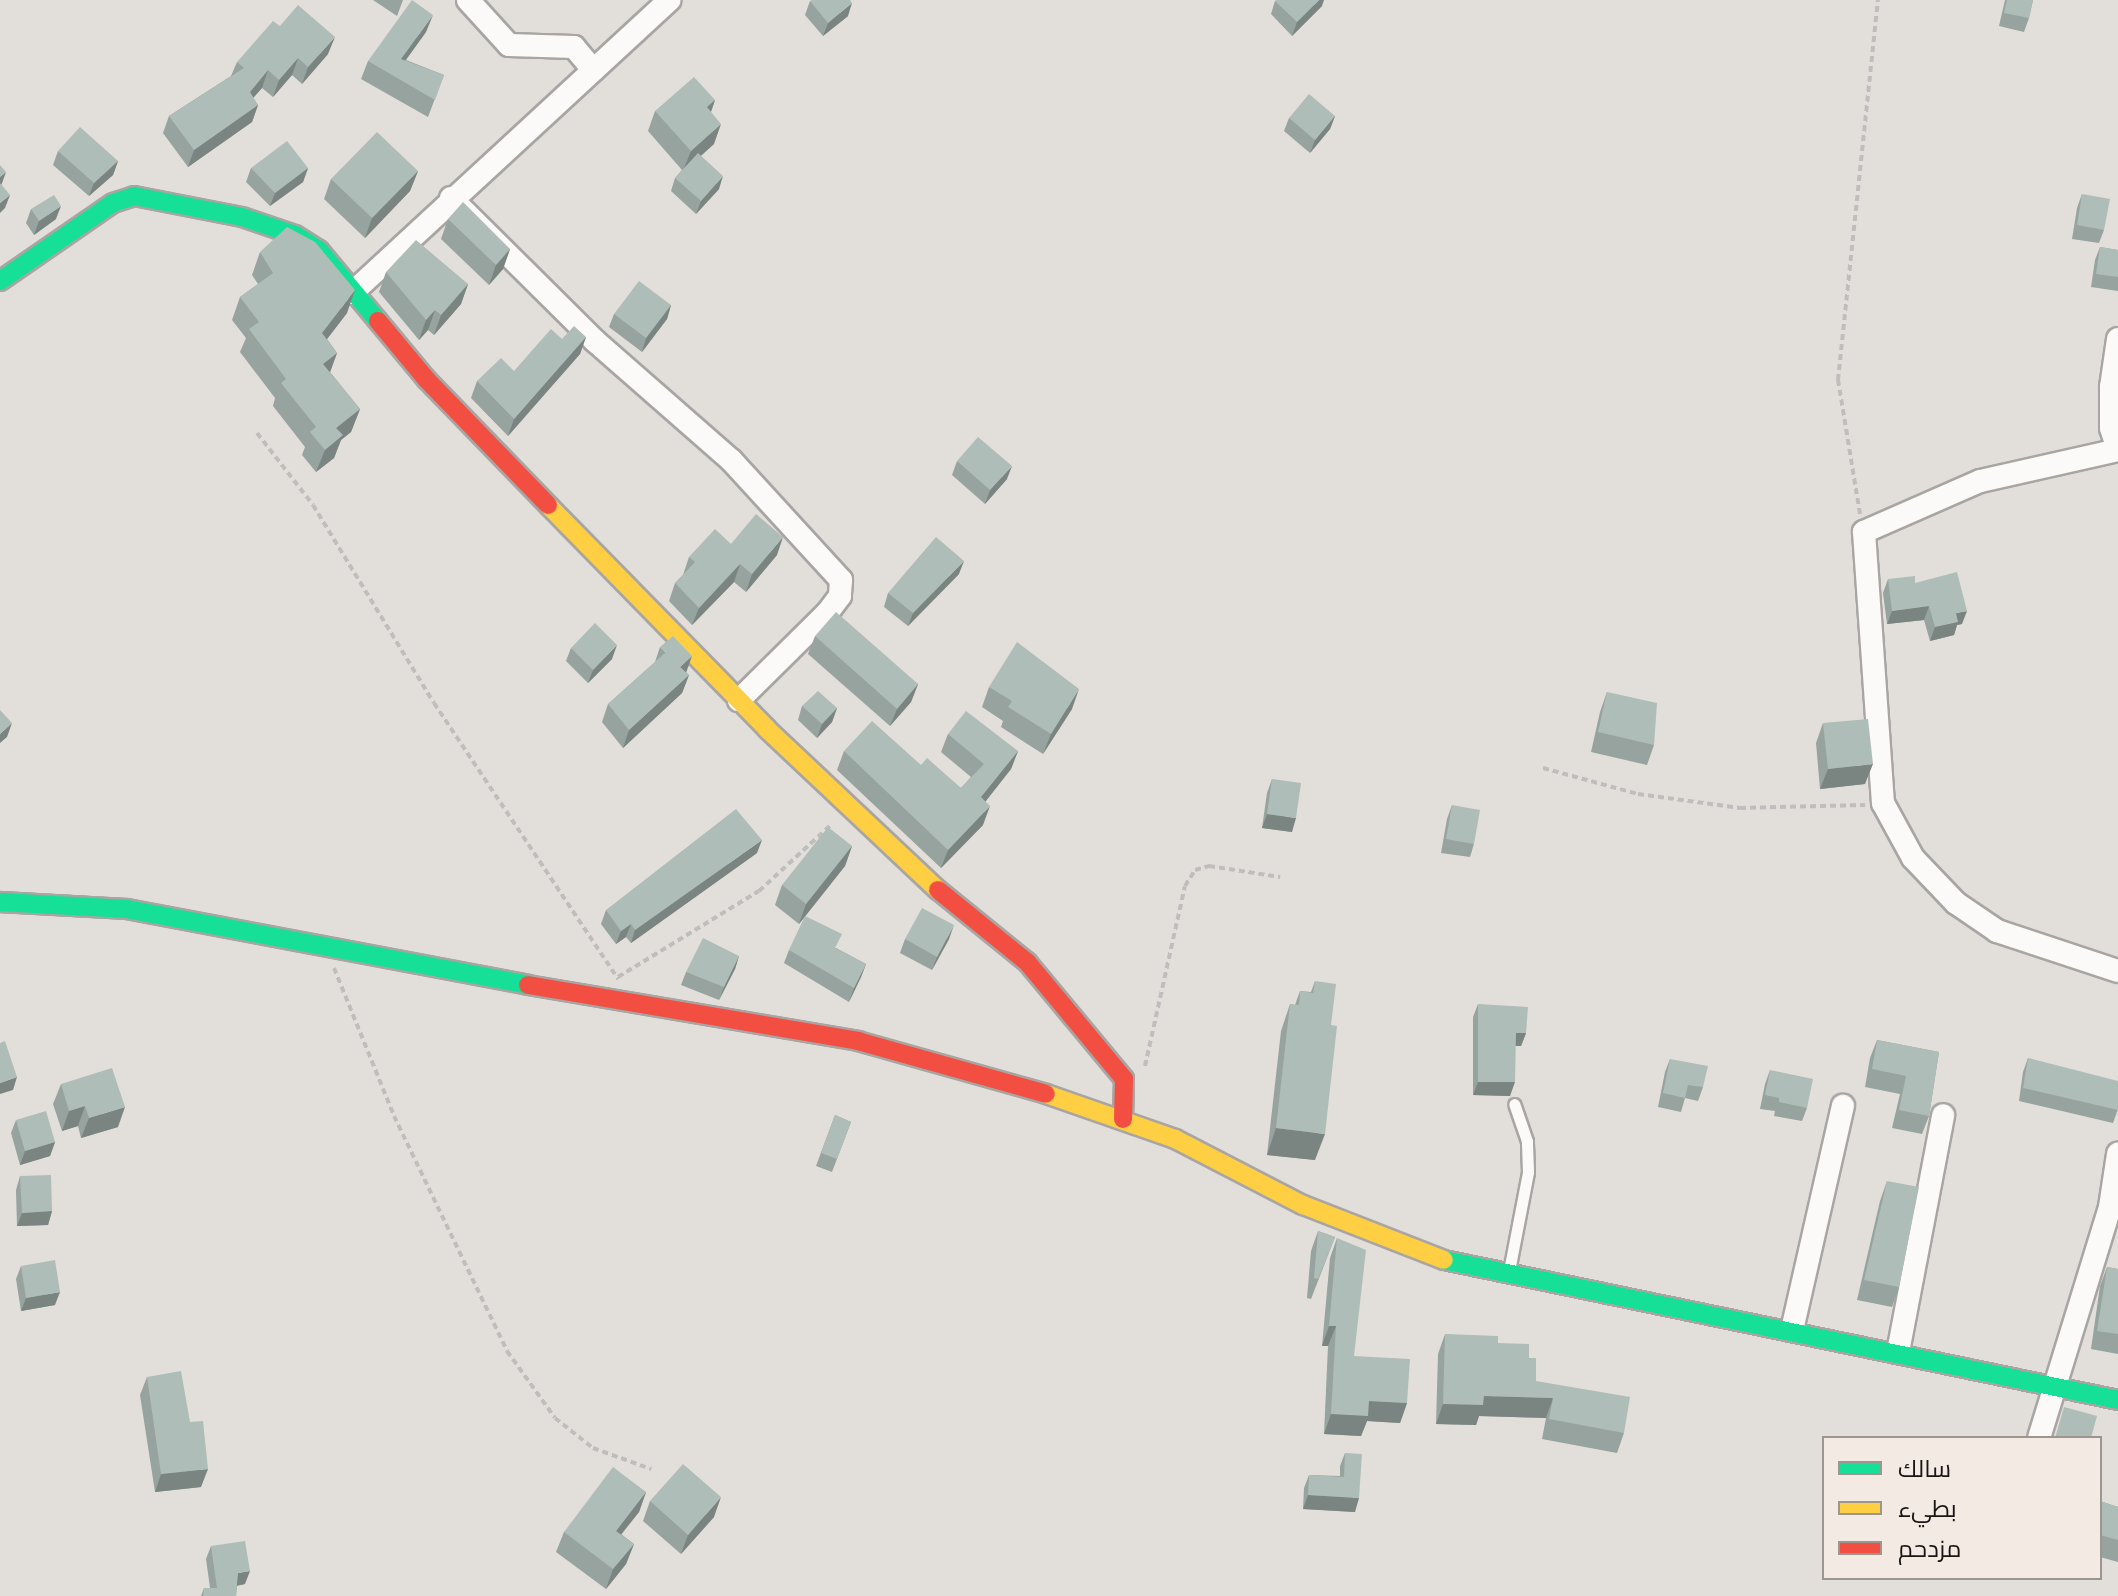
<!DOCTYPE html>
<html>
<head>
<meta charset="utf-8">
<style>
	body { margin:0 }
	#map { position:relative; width:2118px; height:1596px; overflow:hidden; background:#e2deda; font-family:Barlow,Cairo,sans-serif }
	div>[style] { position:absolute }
	.path>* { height:4px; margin-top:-2px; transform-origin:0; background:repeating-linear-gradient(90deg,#c0bebd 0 6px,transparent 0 10px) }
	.roads { filter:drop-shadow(2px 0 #a8a5a2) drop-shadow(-2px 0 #a8a5a2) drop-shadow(0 2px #a8a5a2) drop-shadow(0 -2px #a8a5a2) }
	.lane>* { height:11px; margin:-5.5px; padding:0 5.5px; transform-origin:5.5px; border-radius:5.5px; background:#fbfaf9 }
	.street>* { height:22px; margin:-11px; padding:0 11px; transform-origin:11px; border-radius:11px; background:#fbfaf9 }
	.fast>* { height:18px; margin:-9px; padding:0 9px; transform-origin:9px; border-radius:9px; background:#16e098 }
	.slow>* { height:18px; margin:-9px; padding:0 9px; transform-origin:9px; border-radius:9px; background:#ffcf43 }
	.jam>* { height:18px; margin:-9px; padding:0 9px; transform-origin:9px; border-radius:9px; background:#f24e42 }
	.wall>* { inset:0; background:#96a39e }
	.shaded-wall>* { inset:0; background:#7a8481 }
	.building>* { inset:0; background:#afbdb8 }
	span { translate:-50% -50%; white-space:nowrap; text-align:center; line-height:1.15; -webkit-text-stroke:6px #f3eae4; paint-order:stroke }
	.legend { position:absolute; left:1822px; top:1436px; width:280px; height:144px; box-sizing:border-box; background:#f3eae4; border:2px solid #9c9590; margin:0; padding:10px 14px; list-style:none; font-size:24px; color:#191513 }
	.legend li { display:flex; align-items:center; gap:16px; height:40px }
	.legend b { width:40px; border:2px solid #9c9590 }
</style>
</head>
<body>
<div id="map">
	<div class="path">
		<i style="left:257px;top:433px;width:91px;rotate:52.1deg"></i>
		<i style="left:313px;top:505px;width:232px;rotate:58.6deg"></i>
		<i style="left:434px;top:703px;width:332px;rotate:56.3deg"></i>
		<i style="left:1860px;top:514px;width:136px;rotate:-99.3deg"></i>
		<i style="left:1838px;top:380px;width:382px;rotate:-84deg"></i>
		<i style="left:1543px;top:768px;width:98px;rotate:15.3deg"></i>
		<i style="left:1638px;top:794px;width:103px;rotate:7.8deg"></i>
		<i style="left:1740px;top:808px;width:125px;rotate:-1.4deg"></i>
		<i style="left:334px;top:968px;width:160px;rotate:67.9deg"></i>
		<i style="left:394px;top:1116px;width:261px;rotate:64.3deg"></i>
		<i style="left:507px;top:1351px;width:82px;rotate:54.4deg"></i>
		<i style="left:555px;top:1418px;width:48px;rotate:38.3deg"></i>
		<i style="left:593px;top:1448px;width:62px;rotate:19.9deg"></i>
		<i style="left:618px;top:977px;width:165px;rotate:-31.4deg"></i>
		<i style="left:759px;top:891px;width:100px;rotate:-42.6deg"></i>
		<i style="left:1145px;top:1066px;width:184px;rotate:-77.5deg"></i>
		<i style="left:1185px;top:886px;width:19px;rotate:-58deg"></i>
		<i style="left:1195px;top:870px;width:15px;rotate:-16deg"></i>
		<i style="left:1209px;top:866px;width:72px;rotate:8.8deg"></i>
	</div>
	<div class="roads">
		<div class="lane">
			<i style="left:1509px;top:1271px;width:101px;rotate:-79.1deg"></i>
			<i style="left:1528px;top:1172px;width:31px;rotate:-92deg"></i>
			<i style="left:1527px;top:1141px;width:39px;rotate:-109deg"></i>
		</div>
		<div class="street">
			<i style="left:468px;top:0;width:61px;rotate:47.7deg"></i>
			<i style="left:509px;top:45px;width:65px;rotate:1.8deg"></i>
			<i style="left:574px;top:47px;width:30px;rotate:50deg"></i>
			<i style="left:451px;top:198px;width:203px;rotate:44.8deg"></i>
			<i style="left:595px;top:341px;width:181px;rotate:41.2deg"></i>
			<i style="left:731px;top:460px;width:163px;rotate:47.5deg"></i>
			<i style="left:841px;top:580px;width:16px;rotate:94deg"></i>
			<i style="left:840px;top:596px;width:21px;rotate:127deg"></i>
			<i style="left:827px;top:613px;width:124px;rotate:135.3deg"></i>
			<i style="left:352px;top:293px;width:432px;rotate:-42.7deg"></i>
			<i style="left:2118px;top:339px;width:49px;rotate:98.3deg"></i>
			<i style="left:2111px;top:387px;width:41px;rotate:90deg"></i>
			<i style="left:2111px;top:428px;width:22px;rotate:72deg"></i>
			<i style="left:2118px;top:450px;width:141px;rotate:167.3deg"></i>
			<i style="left:1980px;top:481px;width:127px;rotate:156.3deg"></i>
			<i style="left:1864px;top:532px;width:272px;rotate:86deg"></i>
			<i style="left:1883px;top:803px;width:63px;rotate:61.4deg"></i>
			<i style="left:1913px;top:858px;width:62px;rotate:46.3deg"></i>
			<i style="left:1956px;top:903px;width:50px;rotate:34.3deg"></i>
			<i style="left:1997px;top:931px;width:127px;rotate:18.3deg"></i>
			<i style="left:1792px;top:1330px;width:230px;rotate:-77.2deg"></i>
			<i style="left:1898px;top:1352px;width:241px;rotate:-79.2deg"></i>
			<i style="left:2039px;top:1438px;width:242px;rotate:-72.9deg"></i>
			<i style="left:2110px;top:1207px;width:54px;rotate:-81.4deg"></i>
		</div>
		<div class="fast">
			<i style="left:0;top:281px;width:137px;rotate:-34.6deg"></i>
			<i style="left:113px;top:203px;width:22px;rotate:-18deg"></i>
			<i style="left:134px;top:196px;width:110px;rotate:11deg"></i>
			<i style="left:242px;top:217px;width:56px;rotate:18.8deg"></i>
			<i style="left:295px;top:235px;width:28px;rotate:32deg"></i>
			<i style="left:319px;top:250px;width:92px;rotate:50.3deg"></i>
			<i style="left:0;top:902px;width:127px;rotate:3.2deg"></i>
			<i style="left:127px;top:909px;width:408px;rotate:10.7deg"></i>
			<i style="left:1444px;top:1260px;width:688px;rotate:11.73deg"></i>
		</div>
		<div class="slow">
			<i style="left:548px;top:505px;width:313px;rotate:45.6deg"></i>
			<i style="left:767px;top:729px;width:235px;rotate:43.3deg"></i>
			<i style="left:1046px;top:1094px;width:137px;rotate:19.2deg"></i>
			<i style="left:1175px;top:1139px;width:144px;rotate:27.3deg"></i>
			<i style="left:1303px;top:1205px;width:151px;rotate:21.3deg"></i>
		</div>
		<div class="jam">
			<i style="left:378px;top:321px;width:77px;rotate:50.3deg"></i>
			<i style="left:427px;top:380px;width:174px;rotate:45.9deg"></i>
			<i style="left:938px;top:890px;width:114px;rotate:39deg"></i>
			<i style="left:1027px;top:962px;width:152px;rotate:50.3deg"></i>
			<i style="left:1124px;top:1079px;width:40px;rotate:91.4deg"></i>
			<i style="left:528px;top:985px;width:335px;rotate:9.6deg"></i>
			<i style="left:858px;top:1041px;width:195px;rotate:15.7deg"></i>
		</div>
	</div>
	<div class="wall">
		<i style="clip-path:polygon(373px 0,403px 0,397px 16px)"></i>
		<i style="clip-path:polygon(2005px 0,2033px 0,2029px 18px,2024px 32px,1999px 26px)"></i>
		<i style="clip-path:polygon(810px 1px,848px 16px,823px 36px,805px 15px)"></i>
		<i style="clip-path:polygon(1275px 1px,1322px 6px,1292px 36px,1271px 14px)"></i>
		<i style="clip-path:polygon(426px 32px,406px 60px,444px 75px,428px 117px,361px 79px,368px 61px)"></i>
		<i style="clip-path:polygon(328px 54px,302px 84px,292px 75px,273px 97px,262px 88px,253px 98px,258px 105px,252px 122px,188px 167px,163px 133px,169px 116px,231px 76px,237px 62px)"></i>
		<i style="clip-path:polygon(715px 100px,711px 112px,714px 144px,701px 156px,719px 189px,696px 214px,671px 191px,675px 178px,682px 170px,648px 131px,655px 111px)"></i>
		<i style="clip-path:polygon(1335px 116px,1330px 129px,1310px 153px,1284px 131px,1289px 118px)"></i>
		<i style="clip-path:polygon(58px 151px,118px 161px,113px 175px,89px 196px,53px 165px)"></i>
		<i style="clip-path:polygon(251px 168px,308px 168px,303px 182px,270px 206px,246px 182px)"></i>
		<i style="clip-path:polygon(418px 171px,410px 191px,365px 238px,324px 199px,331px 179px)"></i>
		<i style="clip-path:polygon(2082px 194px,2104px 230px,2099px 243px,2072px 239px,2077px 208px)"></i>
		<i style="clip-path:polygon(31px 209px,56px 219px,34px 235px,26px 223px)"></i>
		<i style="clip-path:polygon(448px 219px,510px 249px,503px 269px,489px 285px,441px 239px)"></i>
		<i style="clip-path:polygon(2100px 247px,2118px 250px,2118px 291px,2091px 287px,2095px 260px)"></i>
		<i style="clip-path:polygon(260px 252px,347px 313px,327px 339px,337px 353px,330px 372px,360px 409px,351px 432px,341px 440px,334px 458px,316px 472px,302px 455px,305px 447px,273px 406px,275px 398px,240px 352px,246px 338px,232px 320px,240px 297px,258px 284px,252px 275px)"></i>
		<i style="clip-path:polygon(386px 272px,468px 284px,461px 304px,434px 335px,428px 330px,419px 340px,379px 292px)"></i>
		<i style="clip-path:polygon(671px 305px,667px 319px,642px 352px,609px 327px,614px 314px)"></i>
		<i style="clip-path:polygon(586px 337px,580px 354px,508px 436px,471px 398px,477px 381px,514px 371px)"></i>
		<i style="clip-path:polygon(957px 461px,1007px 479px,985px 504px,952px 475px)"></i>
		<i style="clip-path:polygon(731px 544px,777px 555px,746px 592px,734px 582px,692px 625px,669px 601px,675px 583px,683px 575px,689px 557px)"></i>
		<i style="clip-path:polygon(959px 574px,908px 626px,884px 607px,888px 593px)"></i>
		<i style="clip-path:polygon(1888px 579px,1962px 624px,1957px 625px,1954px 635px,1930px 641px,1924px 620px,1887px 624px,1883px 593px)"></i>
		<i style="clip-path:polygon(815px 636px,918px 684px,911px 702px,890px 726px,808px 654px)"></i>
		<i style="clip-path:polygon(660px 647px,689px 675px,682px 693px,623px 748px,602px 722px,608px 704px,655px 662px)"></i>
		<i style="clip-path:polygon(571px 648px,612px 659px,588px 683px,566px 661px)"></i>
		<i style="clip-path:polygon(989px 687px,1072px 709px,1043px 754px,1001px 727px,1003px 721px,982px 707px)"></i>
		<i style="clip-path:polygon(1607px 692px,1654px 745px,1647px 765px,1591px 752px,1600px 712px)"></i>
		<i style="clip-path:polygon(802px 706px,837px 708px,832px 722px,817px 738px,798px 720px)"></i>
		<i style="clip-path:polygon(1823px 723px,1865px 784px,1820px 789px,1816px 743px)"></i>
		<i style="clip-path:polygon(948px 734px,1018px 751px,1011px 769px,985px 802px,983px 825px,941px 868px,837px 770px,844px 751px,921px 765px,961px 788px,971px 777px,941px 752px)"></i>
		<i style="clip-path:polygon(1272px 779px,1292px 832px,1262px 828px,1267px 793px)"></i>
		<i style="clip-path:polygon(1452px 805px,1474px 844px,1470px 857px,1441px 853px,1447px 819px)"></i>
		<i style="clip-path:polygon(852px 846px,845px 866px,799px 924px,775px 905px,782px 885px)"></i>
		<i style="clip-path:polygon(757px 853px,631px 943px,626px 937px,616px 944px,601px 924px,606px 910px)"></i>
		<i style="clip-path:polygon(905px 939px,949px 939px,932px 970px,900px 953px)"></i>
		<i style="clip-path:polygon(836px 948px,866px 964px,861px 977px,849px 1002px,784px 963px,789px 950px)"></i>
		<i style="clip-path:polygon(739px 956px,735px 969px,719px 1000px,681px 985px,686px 972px)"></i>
		<i style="clip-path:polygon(1315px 981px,1315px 1160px,1267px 1155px,1281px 1031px,1290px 1004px,1295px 1005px,1300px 991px,1311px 992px)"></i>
		<i style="clip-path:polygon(1478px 1004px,1526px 1033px,1521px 1046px,1515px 1046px,1510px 1096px,1473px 1095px,1473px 1017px)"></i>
		<i style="clip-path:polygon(1877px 1040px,1939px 1052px,1929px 1116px,1922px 1134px,1892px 1128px,1900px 1094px,1865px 1087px,1870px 1058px)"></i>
		<i style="clip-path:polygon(2028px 1058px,2118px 1109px,2113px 1123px,2019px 1101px,2023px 1072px)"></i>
		<i style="clip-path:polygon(1670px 1059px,1703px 1087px,1698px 1101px,1685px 1098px,1681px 1112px,1658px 1107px,1665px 1072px)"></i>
		<i style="clip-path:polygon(1770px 1070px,1807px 1108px,1802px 1121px,1774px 1116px,1775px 1111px,1760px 1109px,1765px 1084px)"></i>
		<i style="clip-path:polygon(61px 1084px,118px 1127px,81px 1138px,78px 1126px,62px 1131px,53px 1104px)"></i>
		<i style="clip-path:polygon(835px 1115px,851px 1122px,832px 1172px,816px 1166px)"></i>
		<i style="clip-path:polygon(16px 1120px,55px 1142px,50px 1156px,20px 1165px,11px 1133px)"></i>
		<i style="clip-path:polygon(20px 1176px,52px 1211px,48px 1225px,17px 1226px,16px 1190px)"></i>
		<i style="clip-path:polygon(1887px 1181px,1899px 1287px,1892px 1307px,1857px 1300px,1880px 1201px)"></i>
		<i style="clip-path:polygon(1318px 1231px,1335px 1237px,1311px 1299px,1307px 1298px,1311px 1251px)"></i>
		<i style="clip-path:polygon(1337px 1238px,1354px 1356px,1407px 1403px,1400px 1423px,1367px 1421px,1361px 1436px,1324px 1434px,1328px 1346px,1322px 1346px,1330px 1258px)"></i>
		<i style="clip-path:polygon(21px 1266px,55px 1305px,21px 1311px,16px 1279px)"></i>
		<i style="clip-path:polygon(2107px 1267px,2118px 1269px,2118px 1354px,2091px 1349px,2100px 1286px)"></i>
		<i style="clip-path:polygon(1445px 1334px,1498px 1343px,1529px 1358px,1536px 1381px,1624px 1433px,1617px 1453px,1542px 1439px,1546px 1418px,1479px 1416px,1476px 1425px,1436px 1424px,1438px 1354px)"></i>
		<i style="clip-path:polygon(147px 1377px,190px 1422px,201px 1487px,155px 1492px,140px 1395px)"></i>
		<i style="clip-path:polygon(1345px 1453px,1355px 1512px,1303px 1509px,1304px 1488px,1309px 1475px,1340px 1476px,1340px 1466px)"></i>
		<i style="clip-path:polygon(646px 1492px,639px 1512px,621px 1534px,634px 1544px,626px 1564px,606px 1589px,556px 1552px,564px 1532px)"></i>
		<i style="clip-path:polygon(650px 1501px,714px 1517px,681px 1554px,643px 1521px)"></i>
		<i style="clip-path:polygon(2100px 1501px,2118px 1507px,2118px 1562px,2100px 1557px)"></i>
		<i style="clip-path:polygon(211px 1546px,245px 1584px,237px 1586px,236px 1596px,201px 1596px,204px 1588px,210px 1588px,206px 1559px)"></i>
	</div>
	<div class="shaded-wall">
		<i style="clip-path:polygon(1319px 0,1324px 0,1322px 6px,1292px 36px,1297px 22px)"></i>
		<i style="clip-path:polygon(852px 3px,848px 16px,823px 36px,828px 23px)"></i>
		<i style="clip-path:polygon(433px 15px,426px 32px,394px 76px,401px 59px)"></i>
		<i style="clip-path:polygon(335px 37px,328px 54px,302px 84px,308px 67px)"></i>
		<i style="clip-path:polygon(298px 58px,292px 75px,273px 97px,279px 80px)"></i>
		<i style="clip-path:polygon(268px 70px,262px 88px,243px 109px,250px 92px)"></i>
		<i style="clip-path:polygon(715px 100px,708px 120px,707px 107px)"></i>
		<i style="clip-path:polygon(258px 105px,252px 122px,188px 167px,194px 150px)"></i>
		<i style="clip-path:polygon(1335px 116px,1330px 129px,1310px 153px,1315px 140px)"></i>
		<i style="clip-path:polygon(721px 124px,714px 144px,683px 171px,691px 151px)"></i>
		<i style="clip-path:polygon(118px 161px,113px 175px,89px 196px,94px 183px)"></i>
		<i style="clip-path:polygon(308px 168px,303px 182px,270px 206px,275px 193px)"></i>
		<i style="clip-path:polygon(418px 171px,410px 191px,365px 238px,372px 218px)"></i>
		<i style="clip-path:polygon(6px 172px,1px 186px,0 186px,0 177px)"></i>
		<i style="clip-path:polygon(723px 176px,719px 189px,696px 214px,701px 201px)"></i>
		<i style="clip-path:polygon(10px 195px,5px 208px,0 213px,0 203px)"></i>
		<i style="clip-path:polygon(61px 206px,56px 219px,34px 235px,39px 221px)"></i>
		<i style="clip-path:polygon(510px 249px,503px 269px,489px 285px,496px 265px)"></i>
		<i style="clip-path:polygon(468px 284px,461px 304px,434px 335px,441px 315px)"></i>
		<i style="clip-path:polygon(355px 290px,347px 313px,314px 356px,322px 333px)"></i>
		<i style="clip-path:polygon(671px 305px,667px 319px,642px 352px,646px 338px)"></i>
		<i style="clip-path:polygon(435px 310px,428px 330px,419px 340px,426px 320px)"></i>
		<i style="clip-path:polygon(586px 337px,580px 354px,508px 436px,514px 419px)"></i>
		<i style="clip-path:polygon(337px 353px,329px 375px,323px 364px)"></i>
		<i style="clip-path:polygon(360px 409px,351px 432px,341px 440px,334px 458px,316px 472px,325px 450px,336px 428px)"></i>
		<i style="clip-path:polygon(1012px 466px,1007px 479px,985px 504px,990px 490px)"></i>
		<i style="clip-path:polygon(783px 537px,777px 555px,746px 592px,752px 574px)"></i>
		<i style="clip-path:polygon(964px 561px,959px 574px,908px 626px,913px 613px)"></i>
		<i style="clip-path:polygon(740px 564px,734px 582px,692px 625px,699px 608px)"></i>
		<i style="clip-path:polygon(1929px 606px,1924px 620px,1887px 624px,1892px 611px)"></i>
		<i style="clip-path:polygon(1967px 611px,1962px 624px,1957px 625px,1954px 635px,1930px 641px,1935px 627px,1956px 613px)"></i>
		<i style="clip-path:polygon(617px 645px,612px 659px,588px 683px,593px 670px)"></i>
		<i style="clip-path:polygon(692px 656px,686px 673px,680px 667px)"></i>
		<i style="clip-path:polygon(689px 675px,682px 693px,623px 748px,629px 730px)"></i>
		<i style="clip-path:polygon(918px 684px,911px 702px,890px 726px,897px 709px)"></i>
		<i style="clip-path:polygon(1079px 689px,1072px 709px,1043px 754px,1051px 734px)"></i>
		<i style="clip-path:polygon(837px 708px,832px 722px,817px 738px,822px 724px)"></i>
		<i style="clip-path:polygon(12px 723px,7px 737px,0 743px,0 734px)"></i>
		<i style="clip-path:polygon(1018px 751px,1011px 769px,974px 816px,981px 797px)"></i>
		<i style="clip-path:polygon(1873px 764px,1865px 784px,1820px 789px,1828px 769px)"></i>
		<i style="clip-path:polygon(990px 806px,983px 825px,941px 868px,948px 850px)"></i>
		<i style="clip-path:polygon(1267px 814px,1296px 818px,1292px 832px,1262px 828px)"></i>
		<i style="clip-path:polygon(762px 840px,757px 853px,631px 943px,635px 930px)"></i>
		<i style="clip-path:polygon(852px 846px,845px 866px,799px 924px,806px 904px)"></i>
		<i style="clip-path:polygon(631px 924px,626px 937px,616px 944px,621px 931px)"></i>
		<i style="clip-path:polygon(954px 925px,949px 939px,932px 970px,937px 957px)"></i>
		<i style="clip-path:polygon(739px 956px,735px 969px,719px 1000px,724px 987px)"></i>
		<i style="clip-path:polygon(866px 964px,861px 977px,849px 1002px,854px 988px)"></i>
		<i style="clip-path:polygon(1516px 1033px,1526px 1033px,1521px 1046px,1511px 1046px)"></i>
		<i style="clip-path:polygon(17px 1077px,13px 1090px,0 1094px,0 1083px)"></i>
		<i style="clip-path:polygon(1478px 1082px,1515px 1082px,1510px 1096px,1473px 1095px)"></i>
		<i style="clip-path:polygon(85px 1106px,78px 1126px,62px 1131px,69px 1111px)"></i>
		<i style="clip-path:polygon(125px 1107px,118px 1127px,81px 1138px,89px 1118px)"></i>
		<i style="clip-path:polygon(1276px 1128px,1325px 1134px,1315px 1160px,1267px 1155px)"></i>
		<i style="clip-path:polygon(55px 1142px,50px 1156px,20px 1165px,25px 1151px)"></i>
		<i style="clip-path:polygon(52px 1211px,48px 1225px,17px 1226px,22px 1213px)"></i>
		<i style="clip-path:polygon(60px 1292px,55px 1305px,21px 1311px,26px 1298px)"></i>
		<i style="clip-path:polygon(1329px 1326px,1336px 1326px,1328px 1346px,1322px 1346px)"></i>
		<i style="clip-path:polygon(1484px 1396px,1553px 1398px,1546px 1418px,1479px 1416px,1476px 1425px,1436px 1424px,1443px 1404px)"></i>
		<i style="clip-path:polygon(1369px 1401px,1407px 1403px,1400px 1423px,1367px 1421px,1361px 1436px,1324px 1434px,1331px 1414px)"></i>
		<i style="clip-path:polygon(208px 1469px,201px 1487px,155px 1492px,161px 1474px)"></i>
		<i style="clip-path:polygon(646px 1492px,639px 1512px,609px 1550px,616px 1531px)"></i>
		<i style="clip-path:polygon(1308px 1495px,1359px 1498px,1355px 1512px,1303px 1509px)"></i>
		<i style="clip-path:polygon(721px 1497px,714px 1517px,681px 1554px,688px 1535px)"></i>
		<i style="clip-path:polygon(634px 1544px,626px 1564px,606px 1589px,613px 1569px)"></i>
		<i style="clip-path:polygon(250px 1571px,245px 1584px,234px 1586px,238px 1573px)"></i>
	</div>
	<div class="building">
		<i style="clip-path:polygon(412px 0,433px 15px,401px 59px,444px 75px,435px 100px,368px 61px)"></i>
		<i style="clip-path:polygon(812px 0,850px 0,852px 3px,828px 23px,810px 1px)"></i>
		<i style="clip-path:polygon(1276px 0,1319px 0,1297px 22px,1275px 1px)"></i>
		<i style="clip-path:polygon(2007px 0,2033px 0,2029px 18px,2004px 13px)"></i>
		<i style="clip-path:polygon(298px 5px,335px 37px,308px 67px,298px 58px,279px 80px,268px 70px,250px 92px,258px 105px,194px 150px,169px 116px,244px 68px,237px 62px,273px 21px,280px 26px)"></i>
		<i style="clip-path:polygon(694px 77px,715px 100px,707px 107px,721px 124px,691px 151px,655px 111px)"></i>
		<i style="clip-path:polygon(1309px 94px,1335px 116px,1315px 140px,1289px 118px)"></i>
		<i style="clip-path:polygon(80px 127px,118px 161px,94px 183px,58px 151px)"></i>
		<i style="clip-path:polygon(377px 132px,418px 171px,372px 218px,331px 179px)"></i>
		<i style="clip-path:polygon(287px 141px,308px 168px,275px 193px,251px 168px)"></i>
		<i style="clip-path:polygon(698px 153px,723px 176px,701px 201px,675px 178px)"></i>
		<i style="clip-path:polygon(0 165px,6px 172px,0 177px)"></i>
		<i style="clip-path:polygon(0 183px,10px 195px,0 203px)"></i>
		<i style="clip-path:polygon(2082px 194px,2110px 199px,2104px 230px,2077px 225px)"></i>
		<i style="clip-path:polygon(54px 195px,61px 206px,39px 221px,31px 209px)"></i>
		<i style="clip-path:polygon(463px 202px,510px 249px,496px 265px,448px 219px)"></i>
		<i style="clip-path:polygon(287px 227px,315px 242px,355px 290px,322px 333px,337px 353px,323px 364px,360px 409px,336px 428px,343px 435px,325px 450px,310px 432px,316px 427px,281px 383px,286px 379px,249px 329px,259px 322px,240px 297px,273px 273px,260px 252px)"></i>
		<i style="clip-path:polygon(416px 240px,468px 284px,441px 315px,435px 310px,426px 320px,386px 272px)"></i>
		<i style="clip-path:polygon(2100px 247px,2118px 250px,2118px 277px,2096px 274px)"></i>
		<i style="clip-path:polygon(639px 281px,671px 305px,646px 338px,614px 314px)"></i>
		<i style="clip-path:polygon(574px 326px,586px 337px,514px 419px,477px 381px,501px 358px,514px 371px,551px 329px,562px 339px)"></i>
		<i style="clip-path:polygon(978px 437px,1012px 466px,990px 490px,957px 461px)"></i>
		<i style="clip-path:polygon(756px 514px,783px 537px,752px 574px,740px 564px,699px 608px,675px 583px,695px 562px,689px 557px,715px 529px,731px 544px)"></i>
		<i style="clip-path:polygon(936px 537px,964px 561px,913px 613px,888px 593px)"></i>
		<i style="clip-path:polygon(1957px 572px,1967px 611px,1956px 613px,1958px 622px,1935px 627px,1929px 606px,1892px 611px,1888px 579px,1915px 576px,1915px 583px)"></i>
		<i style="clip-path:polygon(836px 612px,918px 684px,897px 709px,815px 636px)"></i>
		<i style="clip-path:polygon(595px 623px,617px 645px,593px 670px,571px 648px)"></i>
		<i style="clip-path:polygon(673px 636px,692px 656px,680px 667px,689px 675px,629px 730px,608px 704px,666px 652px,660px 647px)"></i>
		<i style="clip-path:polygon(1017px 642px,1079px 689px,1051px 734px,1008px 707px,1012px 701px,989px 687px)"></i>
		<i style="clip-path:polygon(818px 691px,837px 708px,822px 724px,802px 706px)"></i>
		<i style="clip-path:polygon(1607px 692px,1657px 703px,1654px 745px,1598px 732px)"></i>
		<i style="clip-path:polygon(0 710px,12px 723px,0 734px)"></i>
		<i style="clip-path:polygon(966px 711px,1018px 751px,981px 797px,990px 806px,948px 850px,844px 751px,872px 721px,921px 765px,927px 758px,961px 788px,984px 764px,948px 734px)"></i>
		<i style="clip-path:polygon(1868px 719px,1873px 764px,1828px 769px,1823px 723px)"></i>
		<i style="clip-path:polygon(1272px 779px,1301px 783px,1296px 818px,1267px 814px)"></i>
		<i style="clip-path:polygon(1452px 805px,1480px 810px,1474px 844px,1446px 839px)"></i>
		<i style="clip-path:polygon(736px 809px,762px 840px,635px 930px,631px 924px,621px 931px,606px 910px)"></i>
		<i style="clip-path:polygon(828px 827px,852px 846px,806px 904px,782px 885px)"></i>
		<i style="clip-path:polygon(922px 908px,954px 925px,937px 957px,905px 939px)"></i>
		<i style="clip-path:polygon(805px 916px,842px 934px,835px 948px,866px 964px,854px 988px,789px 950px)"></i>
		<i style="clip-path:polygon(703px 938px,739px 956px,724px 987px,686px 972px)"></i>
		<i style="clip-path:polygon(1315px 981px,1336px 984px,1331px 1025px,1337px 1026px,1325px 1134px,1276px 1128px,1290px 1004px,1299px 1005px,1300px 991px,1313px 993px)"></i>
		<i style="clip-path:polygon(1478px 1004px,1528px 1007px,1526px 1033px,1516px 1033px,1515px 1082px,1478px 1082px)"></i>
		<i style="clip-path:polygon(1877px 1040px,1939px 1052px,1929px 1116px,1899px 1110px,1906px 1076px,1872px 1069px)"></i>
		<i style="clip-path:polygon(5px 1041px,17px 1077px,0 1083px,0 1043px)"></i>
		<i style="clip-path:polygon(2028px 1058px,2118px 1081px,2118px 1110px,2023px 1088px)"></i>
		<i style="clip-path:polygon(1670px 1059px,1708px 1066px,1703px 1087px,1688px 1085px,1685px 1098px,1663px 1093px)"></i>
		<i style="clip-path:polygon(112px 1068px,125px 1107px,89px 1118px,85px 1106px,69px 1111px,61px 1084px)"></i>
		<i style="clip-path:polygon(1770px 1070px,1813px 1079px,1807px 1108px,1779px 1102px,1779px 1098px,1765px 1095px)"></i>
		<i style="clip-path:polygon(46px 1111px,55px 1142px,25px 1151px,16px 1120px)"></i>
		<i style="clip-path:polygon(835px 1115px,851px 1122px,837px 1159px,821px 1153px)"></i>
		<i style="clip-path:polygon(51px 1175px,52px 1211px,22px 1213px,20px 1176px)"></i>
		<i style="clip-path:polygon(1887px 1181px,1919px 1187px,1899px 1287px,1864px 1280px)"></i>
		<i style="clip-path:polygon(1318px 1231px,1335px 1237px,1318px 1279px,1314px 1278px)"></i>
		<i style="clip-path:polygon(1337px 1238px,1366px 1250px,1354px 1356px,1410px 1359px,1407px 1403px,1369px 1401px,1368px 1416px,1331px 1414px,1336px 1326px,1329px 1326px)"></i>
		<i style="clip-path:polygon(55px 1260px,60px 1292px,26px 1298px,21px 1266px)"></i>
		<i style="clip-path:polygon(2107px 1267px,2118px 1269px,2118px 1334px,2097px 1331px)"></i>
		<i style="clip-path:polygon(1445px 1334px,1498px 1336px,1498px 1343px,1529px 1344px,1529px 1358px,1536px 1358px,1536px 1381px,1630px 1397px,1624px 1433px,1549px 1419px,1553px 1398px,1484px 1396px,1483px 1405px,1443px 1404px)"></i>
		<i style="clip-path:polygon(181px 1371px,190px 1422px,203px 1421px,208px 1469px,161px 1474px,147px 1377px)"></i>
		<i style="clip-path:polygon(2064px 1407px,2097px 1416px,2091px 1438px,2055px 1438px)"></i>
		<i style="clip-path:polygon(1345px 1453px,1362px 1454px,1359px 1498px,1308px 1495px,1309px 1475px,1344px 1477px)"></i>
		<i style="clip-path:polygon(683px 1464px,721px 1497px,688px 1535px,650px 1501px)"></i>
		<i style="clip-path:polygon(613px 1467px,646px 1492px,616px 1531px,634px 1544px,613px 1569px,564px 1532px)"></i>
		<i style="clip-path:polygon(2100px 1501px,2118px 1507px,2118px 1540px,2100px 1535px)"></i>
		<i style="clip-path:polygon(245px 1541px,250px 1571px,238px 1573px,236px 1596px,203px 1596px,204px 1588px,217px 1588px,211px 1546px)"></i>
	</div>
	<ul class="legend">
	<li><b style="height:10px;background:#16e098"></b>سالك</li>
	<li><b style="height:10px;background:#ffcf43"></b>بطيء</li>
	<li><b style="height:10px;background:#f24e42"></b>مزدحم</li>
	</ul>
</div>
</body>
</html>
